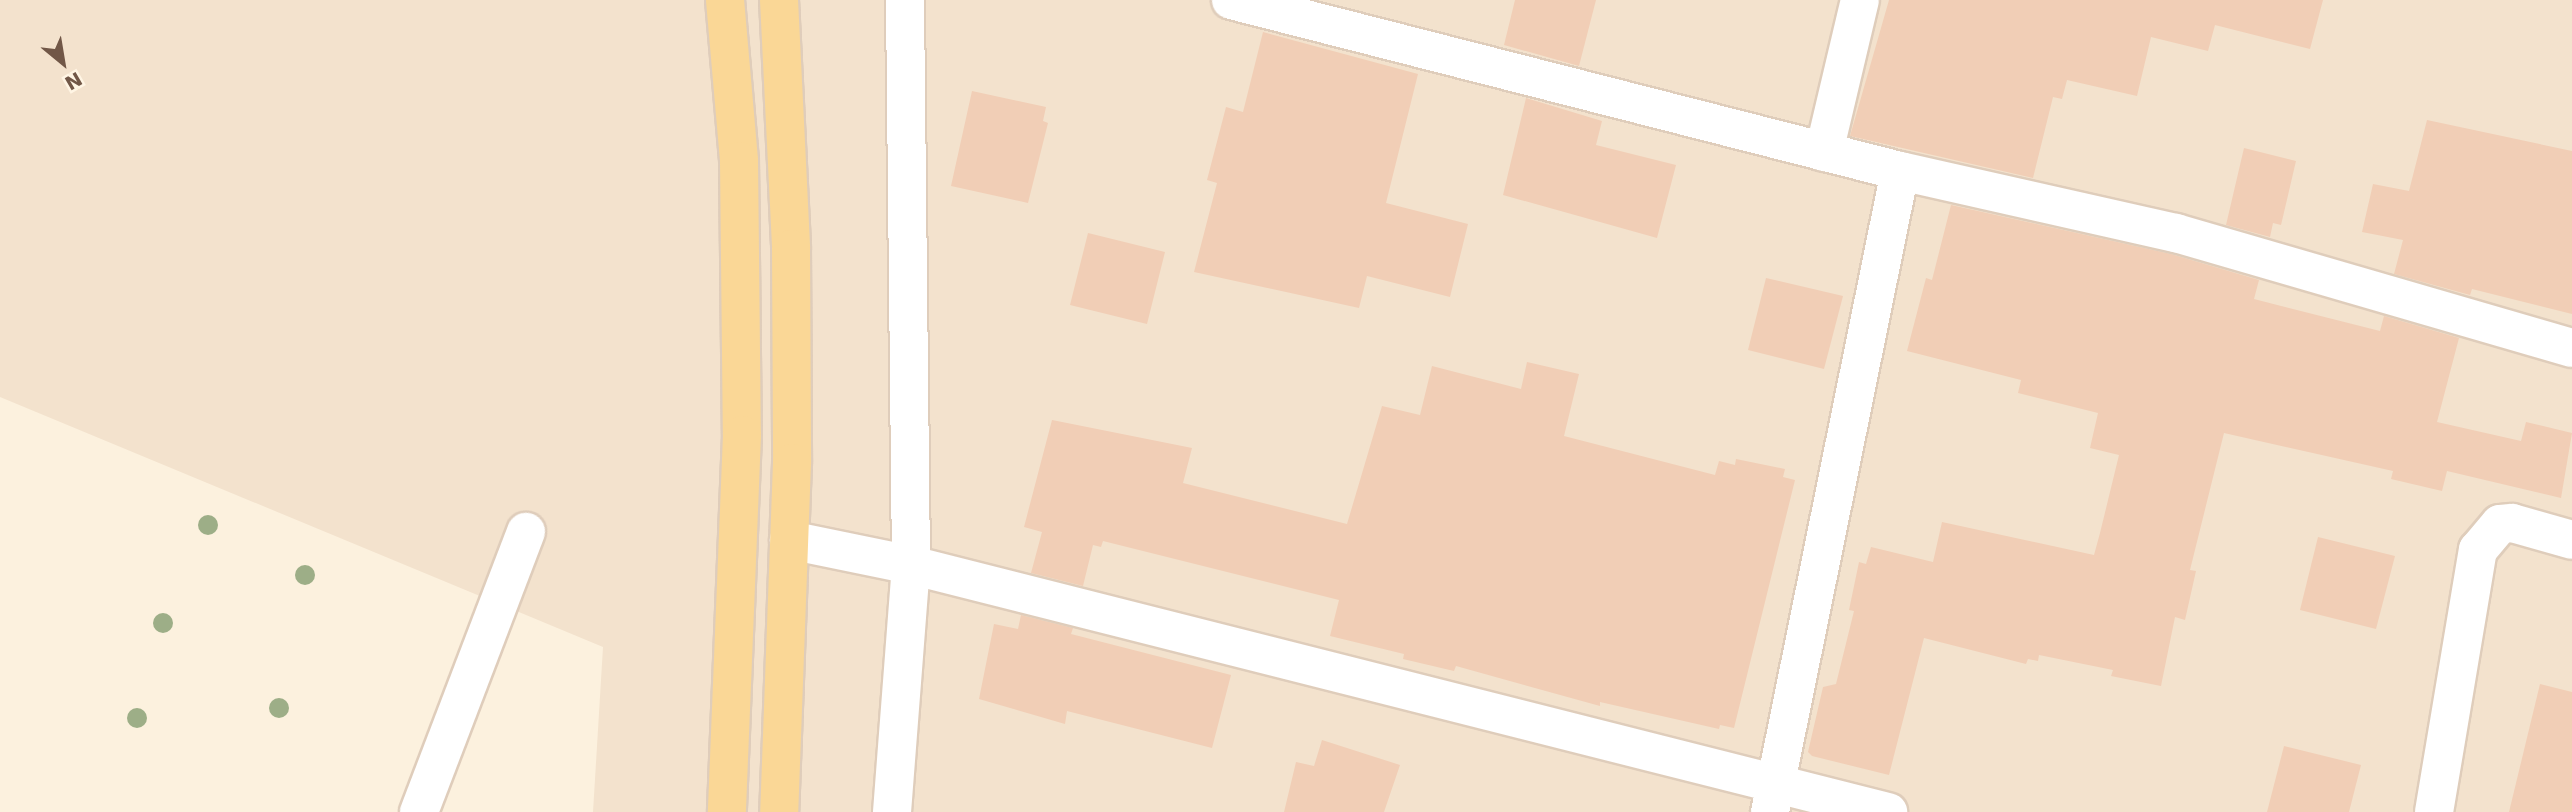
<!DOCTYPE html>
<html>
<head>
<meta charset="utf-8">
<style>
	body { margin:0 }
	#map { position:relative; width:2572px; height:812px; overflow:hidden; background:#fcf1de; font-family:"DejaVu Sans",sans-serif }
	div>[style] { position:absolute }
	.residential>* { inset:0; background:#f3e2cd }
	.building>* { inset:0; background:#f1ceb6 }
	.roads { filter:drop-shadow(2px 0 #dfcdbb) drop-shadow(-2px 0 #dfcdbb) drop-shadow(0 2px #dfcdbb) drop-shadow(0 -2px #dfcdbb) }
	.minor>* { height:38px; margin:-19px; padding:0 19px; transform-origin:19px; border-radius:19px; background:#fff }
	.major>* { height:38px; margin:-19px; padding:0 19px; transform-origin:19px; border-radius:19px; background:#fad796 }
	.trees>* { width:20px; height:20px; margin:-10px; border-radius:50%; background:#9dae87 }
	span { translate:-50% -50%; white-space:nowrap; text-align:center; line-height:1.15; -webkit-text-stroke:6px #fff5e4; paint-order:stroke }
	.north { position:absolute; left:28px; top:28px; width:70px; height:70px; -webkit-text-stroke:5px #fff5e4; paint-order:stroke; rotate:150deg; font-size:19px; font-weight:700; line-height:28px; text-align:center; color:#715747 }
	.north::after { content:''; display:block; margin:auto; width:24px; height:32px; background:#715747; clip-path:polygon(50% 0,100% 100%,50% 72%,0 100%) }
</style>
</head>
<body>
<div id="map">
	<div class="residential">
		<i style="clip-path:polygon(0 0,2572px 0,2572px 812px,593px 812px,603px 647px,0 397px)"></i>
	</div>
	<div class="building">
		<i style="clip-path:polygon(1515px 0,1596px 0,1579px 66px,1504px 45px)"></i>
		<i style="clip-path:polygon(1889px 0,2323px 0,2310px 49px,2215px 25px,2208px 51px,2151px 37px,2137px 96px,2067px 80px,2062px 99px,2053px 97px,2033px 178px,1850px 136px)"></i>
		<i style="clip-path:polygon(1263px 32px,1418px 74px,1386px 203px,1468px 224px,1450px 297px,1367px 276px,1359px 308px,1194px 272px,1217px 183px,1207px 180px,1226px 107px,1243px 112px)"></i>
		<i style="clip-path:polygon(972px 91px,1046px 107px,1043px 121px,1048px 123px,1028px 203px,951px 186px)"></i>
		<i style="clip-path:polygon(1526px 98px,1602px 121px,1596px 145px,1676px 165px,1657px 238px,1503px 195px)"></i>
		<i style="clip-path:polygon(2427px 120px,2572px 151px,2572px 314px,2472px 289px,2470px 295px,2394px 274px,2403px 240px,2362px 232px,2373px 184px,2409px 191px)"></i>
		<i style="clip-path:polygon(2244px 148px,2296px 161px,2281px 225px,2273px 223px,2270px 237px,2226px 225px)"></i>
		<i style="clip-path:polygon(1951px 205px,2171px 254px,2259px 280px,2254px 299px,2380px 331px,2384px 316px,2459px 338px,2437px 422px,2521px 441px,2526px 422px,2572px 433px,2561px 498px,2447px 471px,2442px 491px,2391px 479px,2393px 471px,2224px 433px,2190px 570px,2196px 571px,2185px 620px,2175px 617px,2161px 686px,2111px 676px,2113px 670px,2039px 655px,2038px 661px,2028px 659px,2026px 664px,1924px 638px,1889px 775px,1812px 756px,1808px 752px,1823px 687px,1836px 684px,1854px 611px,1849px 610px,1859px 562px,1866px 564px,1871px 547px,1933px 562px,1942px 522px,2094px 555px,2100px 533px,2119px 455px,2090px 448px,2098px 413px,2018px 393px,2021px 380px,1907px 351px,1926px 278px,1932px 280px)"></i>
		<i style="clip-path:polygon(1088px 233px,1165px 252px,1147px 324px,1070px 305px)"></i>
		<i style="clip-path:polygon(1766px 278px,1843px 296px,1824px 369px,1748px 350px)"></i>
		<i style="clip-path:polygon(1527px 362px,1579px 374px,1564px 436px,1715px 475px,1719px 461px,1735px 465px,1736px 459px,1785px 469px,1783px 477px,1795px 480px,1734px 728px,1720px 725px,1719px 729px,1600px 702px,1600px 706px,1456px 666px,1454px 671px,1403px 659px,1404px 654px,1330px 636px,1339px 600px,1103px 541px,1101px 547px,1093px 545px,1083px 586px,1031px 573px,1042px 532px,1024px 527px,1052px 420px,1192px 448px,1183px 483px,1347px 524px,1382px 406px,1420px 415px,1432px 366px,1521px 389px)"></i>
		<i style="clip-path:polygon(2318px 537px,2395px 556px,2376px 629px,2300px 610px)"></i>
		<i style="clip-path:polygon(1021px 615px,1073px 628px,1071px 634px,1231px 675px,1212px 748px,1067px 711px,1065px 724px,979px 699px,994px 624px,1018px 629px)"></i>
		<i style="clip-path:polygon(2540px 684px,2572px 692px,2572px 812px,2509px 812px)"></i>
		<i style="clip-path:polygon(1322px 740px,1400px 765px,1384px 812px,1284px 812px,1296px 762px,1314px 766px)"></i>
		<i style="clip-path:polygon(2284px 746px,2361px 765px,2349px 812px,2267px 812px)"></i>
	</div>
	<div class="roads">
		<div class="minor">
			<i style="left:1231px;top:0;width:691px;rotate:14.34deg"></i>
			<i style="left:1900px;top:171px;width:283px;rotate:12.7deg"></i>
			<i style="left:2176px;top:233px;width:412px;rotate:16.2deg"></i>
			<i style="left:1824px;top:152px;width:156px;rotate:-76.7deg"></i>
			<i style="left:789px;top:540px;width:125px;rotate:11.6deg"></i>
			<i style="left:911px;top:565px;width:1008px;rotate:14.19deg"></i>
			<i style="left:419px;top:812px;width:300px;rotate:-69.1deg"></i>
			<i style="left:892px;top:812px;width:248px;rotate:-85.6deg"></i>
			<i style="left:911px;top:565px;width:565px;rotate:-90.61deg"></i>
			<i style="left:1770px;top:812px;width:654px;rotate:-78.54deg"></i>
			<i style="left:2434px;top:812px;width:266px;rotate:-80.5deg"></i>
			<i style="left:2478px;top:550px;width:34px;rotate:-50deg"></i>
			<i style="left:2500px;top:524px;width:12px;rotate:-5deg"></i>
			<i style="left:2512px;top:523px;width:62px;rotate:15.8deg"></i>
		</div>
		<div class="major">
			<i style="left:725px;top:0;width:162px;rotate:85deg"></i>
			<i style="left:739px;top:161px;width:274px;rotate:89.4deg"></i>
			<i style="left:742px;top:435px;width:377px;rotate:92.3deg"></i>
			<i style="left:779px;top:0;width:249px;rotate:87.2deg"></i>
			<i style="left:791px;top:249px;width:214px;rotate:89.7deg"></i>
			<i style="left:792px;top:463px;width:349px;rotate:92.1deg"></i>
		</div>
	</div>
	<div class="trees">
		<i style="left:208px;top:525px"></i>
		<i style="left:305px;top:575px"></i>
		<i style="left:163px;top:623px"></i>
		<i style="left:279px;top:708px"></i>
		<i style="left:137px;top:718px"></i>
	</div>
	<div class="north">N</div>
</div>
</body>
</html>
